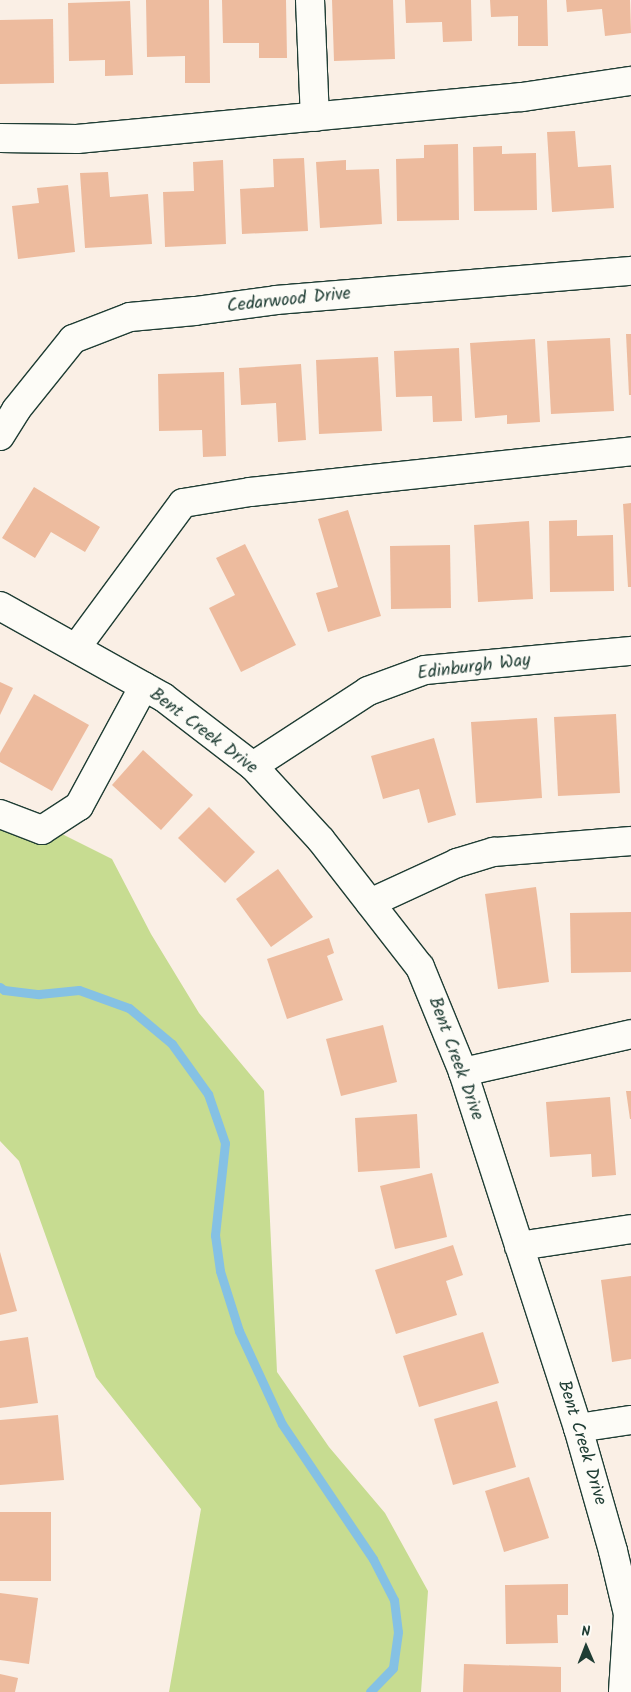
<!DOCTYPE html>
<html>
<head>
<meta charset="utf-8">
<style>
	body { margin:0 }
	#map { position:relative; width:631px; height:1692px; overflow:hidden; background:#faefe5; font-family:Kalam,sans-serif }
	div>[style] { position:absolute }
	.green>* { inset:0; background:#c7dc91 }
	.stream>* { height:9px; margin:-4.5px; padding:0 4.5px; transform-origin:4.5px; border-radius:4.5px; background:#85c1e4 }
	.building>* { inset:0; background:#edbb9e }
	.roads { filter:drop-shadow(1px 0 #1f3d34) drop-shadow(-1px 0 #1f3d34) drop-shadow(0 1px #1f3d34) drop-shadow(0 -1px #1f3d34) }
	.minor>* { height:28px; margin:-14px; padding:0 14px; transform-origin:14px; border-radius:14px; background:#fdfcf7 }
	span { translate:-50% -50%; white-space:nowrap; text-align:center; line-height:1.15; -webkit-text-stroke:5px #fdfcf7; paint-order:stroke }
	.street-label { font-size:18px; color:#1f3d34 }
	.north { position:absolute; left:561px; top:1622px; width:50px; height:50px; -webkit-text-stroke:4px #fdfcf7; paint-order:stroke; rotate:359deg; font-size:14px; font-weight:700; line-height:20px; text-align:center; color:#1f3d34 }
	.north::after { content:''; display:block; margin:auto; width:18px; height:22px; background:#1f3d34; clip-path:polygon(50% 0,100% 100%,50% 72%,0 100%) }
</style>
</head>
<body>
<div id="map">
	<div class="green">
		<i style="clip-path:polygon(0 815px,32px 819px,112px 859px,151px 934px,199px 1013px,264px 1091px,277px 1372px,329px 1447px,385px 1513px,428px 1591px,421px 1692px,169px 1692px,201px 1509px,96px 1377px,19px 1161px,0 1141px)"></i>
	</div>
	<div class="stream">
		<i style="left:0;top:987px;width:5px;rotate:37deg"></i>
		<i style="left:4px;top:990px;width:35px;rotate:7deg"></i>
		<i style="left:39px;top:994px;width:40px;rotate:-5.7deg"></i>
		<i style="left:79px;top:990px;width:53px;rotate:19.8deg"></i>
		<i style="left:129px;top:1008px;width:56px;rotate:39.9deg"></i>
		<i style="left:172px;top:1044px;width:62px;rotate:54.2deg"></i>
		<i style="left:208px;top:1094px;width:52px;rotate:70.9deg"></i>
		<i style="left:225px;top:1143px;width:93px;rotate:96.2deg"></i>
		<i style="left:215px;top:1235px;width:36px;rotate:82deg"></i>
		<i style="left:220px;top:1271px;width:63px;rotate:72.4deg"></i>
		<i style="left:239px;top:1331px;width:102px;rotate:65.2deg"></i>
		<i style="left:282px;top:1424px;width:163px;rotate:56deg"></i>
		<i style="left:373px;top:1559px;width:46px;rotate:62.9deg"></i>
		<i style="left:394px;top:1600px;width:32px;rotate:83deg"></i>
		<i style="left:398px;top:1632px;width:36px;rotate:98deg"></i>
		<i style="left:393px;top:1668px;width:33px;rotate:134deg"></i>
	</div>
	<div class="building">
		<i style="clip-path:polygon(146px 0,209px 0,210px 83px,185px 83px,185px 56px,147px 57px)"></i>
		<i style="clip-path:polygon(222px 0,286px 0,287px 58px,259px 58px,259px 43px,223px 43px)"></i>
		<i style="clip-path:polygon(332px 0,393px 0,395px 59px,334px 61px)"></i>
		<i style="clip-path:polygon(405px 0,471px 0,472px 41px,443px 42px,442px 22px,406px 23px)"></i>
		<i style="clip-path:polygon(490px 0,547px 0,548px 46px,518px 46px,518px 16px,491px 17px)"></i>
		<i style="clip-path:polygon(566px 0,630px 0,631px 33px,605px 36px,602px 9px,567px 12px)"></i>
		<i style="clip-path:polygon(130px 1px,133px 75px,105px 76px,105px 60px,69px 61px,68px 3px)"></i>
		<i style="clip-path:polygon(53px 19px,54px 83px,0 84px,0 20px)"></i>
		<i style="clip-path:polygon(575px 131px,578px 167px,611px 165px,614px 208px,552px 212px,547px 132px)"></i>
		<i style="clip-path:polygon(458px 144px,459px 220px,397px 221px,396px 159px,424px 158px,424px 145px)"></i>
		<i style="clip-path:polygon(502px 146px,502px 154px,536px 153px,537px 210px,474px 211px,473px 147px)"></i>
		<i style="clip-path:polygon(304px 158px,308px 231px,242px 234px,240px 189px,274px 187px,273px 159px)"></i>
		<i style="clip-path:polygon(223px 160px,226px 244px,165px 247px,163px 192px,194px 191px,193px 162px)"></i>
		<i style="clip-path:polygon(346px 160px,346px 170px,379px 169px,382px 224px,320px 228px,316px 162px)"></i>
		<i style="clip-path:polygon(108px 172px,110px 197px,148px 194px,152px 244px,85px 248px,80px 173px)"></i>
		<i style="clip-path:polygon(68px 185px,75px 252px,18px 259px,12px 206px,39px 203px,37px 188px)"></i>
		<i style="clip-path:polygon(626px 334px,631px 334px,631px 395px,629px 395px)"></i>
		<i style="clip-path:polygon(610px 338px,614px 411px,551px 414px,547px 341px)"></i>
		<i style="clip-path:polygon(535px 339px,540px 422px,507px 424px,507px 415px,475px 418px,470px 343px)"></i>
		<i style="clip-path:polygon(459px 348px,462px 421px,433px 422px,432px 396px,396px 397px,394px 351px)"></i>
		<i style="clip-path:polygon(378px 357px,382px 431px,319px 434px,316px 360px)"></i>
		<i style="clip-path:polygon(301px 364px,306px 440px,278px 442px,276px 403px,241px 405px,239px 368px)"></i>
		<i style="clip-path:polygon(224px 372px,226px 456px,203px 457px,202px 430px,159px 431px,158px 374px)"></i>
		<i style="clip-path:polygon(34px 487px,100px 527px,85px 552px,51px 532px,35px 558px,2px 538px)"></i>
		<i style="clip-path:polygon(631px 503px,631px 587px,628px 587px,623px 504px)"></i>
		<i style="clip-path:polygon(348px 510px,381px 616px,328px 632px,316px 593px,338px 587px,318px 519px)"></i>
		<i style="clip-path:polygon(577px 520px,577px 536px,613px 535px,614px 591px,550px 592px,549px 521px)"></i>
		<i style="clip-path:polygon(529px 521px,533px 599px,478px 602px,474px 525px)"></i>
		<i style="clip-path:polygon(245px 544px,296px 645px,241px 672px,209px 608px,235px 595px,216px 558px)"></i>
		<i style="clip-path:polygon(450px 545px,451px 608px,391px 609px,390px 546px)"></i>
		<i style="clip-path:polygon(0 682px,13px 688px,0 715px)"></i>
		<i style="clip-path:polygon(34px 694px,89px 725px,52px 791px,0 762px,0 753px)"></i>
		<i style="clip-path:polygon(616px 714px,620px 793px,558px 796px,554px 717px)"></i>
		<i style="clip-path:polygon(537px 718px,542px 798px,476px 803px,471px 722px)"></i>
		<i style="clip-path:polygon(434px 738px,456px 815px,428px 823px,419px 789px,383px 799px,371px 756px)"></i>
		<i style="clip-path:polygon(143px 750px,193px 795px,161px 830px,112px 785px)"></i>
		<i style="clip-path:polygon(209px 807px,255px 852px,225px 883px,178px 838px)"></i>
		<i style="clip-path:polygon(278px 869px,313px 917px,271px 947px,236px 899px)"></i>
		<i style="clip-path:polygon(536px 887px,549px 982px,498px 989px,485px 894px)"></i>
		<i style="clip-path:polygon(631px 912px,631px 972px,571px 973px,570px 913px)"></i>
		<i style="clip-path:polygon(329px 938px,334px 953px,327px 956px,343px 1000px,287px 1019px,267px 959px)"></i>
		<i style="clip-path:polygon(383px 1025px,397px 1082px,341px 1096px,326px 1039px)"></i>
		<i style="clip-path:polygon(626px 1091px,631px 1091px,631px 1119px,630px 1119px)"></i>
		<i style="clip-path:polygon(610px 1097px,616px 1175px,592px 1177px,591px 1154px,550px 1157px,546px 1102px)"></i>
		<i style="clip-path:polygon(417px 1114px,420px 1168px,358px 1172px,355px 1118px)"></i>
		<i style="clip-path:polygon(432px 1173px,447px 1237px,395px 1249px,380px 1186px)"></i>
		<i style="clip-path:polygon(453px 1245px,463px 1275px,446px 1281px,457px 1315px,396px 1334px,375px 1270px)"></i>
		<i style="clip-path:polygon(0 1252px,17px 1311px,0 1315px)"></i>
		<i style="clip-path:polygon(631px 1276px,631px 1359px,612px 1362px,601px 1280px)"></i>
		<i style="clip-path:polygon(483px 1332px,499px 1383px,419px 1407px,403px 1356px)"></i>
		<i style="clip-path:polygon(28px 1337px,38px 1403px,0 1408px,0 1341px)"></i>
		<i style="clip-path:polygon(497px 1401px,516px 1467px,453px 1485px,434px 1419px)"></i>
		<i style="clip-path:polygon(58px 1415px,64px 1480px,0 1485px,0 1420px)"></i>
		<i style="clip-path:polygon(529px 1477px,549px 1538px,504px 1552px,485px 1491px)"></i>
		<i style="clip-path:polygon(0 1512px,51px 1512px,51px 1581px,0 1581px)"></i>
		<i style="clip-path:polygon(568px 1584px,568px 1615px,557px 1615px,558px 1643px,506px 1644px,505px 1585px)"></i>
		<i style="clip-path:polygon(0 1593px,38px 1598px,29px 1664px,0 1660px)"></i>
		<i style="clip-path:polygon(464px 1664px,561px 1667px,561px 1692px,463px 1692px)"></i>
		<i style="clip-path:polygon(0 1674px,18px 1678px,15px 1692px,0 1692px)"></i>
	</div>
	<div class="roads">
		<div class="minor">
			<i style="left:310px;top:0;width:117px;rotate:87.6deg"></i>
			<i style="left:0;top:138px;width:77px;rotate:0.7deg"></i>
			<i style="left:77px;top:139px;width:447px;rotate:-5.4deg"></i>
			<i style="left:522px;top:97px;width:110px;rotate:-8.4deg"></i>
			<i style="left:0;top:436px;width:31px;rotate:-58deg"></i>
			<i style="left:16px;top:410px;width:91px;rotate:-51.2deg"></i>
			<i style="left:73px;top:339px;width:61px;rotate:-21.1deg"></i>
			<i style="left:130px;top:317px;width:65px;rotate:-5.3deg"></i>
			<i style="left:195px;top:311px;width:82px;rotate:-7.7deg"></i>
			<i style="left:276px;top:300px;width:356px;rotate:-4.7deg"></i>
			<i style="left:0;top:606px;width:187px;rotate:29.2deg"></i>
			<i style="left:163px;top:697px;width:113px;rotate:37.5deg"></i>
			<i style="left:253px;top:766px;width:100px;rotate:47.4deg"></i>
			<i style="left:321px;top:840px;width:161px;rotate:52.1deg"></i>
			<i style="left:420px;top:967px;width:113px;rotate:67.7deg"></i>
			<i style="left:463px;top:1072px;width:374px;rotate:72.1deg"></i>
			<i style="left:578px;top:1428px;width:128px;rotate:74.1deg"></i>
			<i style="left:613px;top:1551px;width:65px;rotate:76.6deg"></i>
			<i style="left:628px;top:1614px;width:78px;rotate:93.7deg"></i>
			<i style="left:76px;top:648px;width:180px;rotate:-53.6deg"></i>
			<i style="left:183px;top:503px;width:68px;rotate:-9.3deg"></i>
			<i style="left:250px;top:492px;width:383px;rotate:-6.1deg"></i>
			<i style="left:253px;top:766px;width:137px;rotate:-33.1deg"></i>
			<i style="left:368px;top:691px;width:61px;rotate:-20.2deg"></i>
			<i style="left:425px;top:670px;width:207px;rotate:-5.3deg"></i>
			<i style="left:0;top:814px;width:45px;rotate:20.9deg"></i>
			<i style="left:42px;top:830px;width:44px;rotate:-33deg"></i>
			<i style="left:79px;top:806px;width:136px;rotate:-61.6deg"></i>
			<i style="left:370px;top:903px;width:96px;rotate:-24.7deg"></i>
			<i style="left:457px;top:863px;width:39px;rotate:-17deg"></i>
			<i style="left:494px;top:852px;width:137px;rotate:-4.6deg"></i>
			<i style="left:463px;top:1072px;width:172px;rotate:-12.7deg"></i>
			<i style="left:519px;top:1246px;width:113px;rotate:-8.6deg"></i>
			<i style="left:578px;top:1428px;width:54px;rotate:-8.6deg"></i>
		</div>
	</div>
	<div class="street-label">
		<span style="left:289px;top:301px;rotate:-6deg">Cedarwood Drive</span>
		<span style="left:474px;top:668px;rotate:-7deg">Edinburgh Way</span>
		<span style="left:203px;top:732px;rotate:37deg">Bent Creek Drive</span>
		<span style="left:455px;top:1059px;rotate:70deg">Bent Creek Drive</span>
		<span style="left:581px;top:1443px;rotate:73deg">Bent Creek Drive</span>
	</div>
	<div class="north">N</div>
</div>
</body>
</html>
